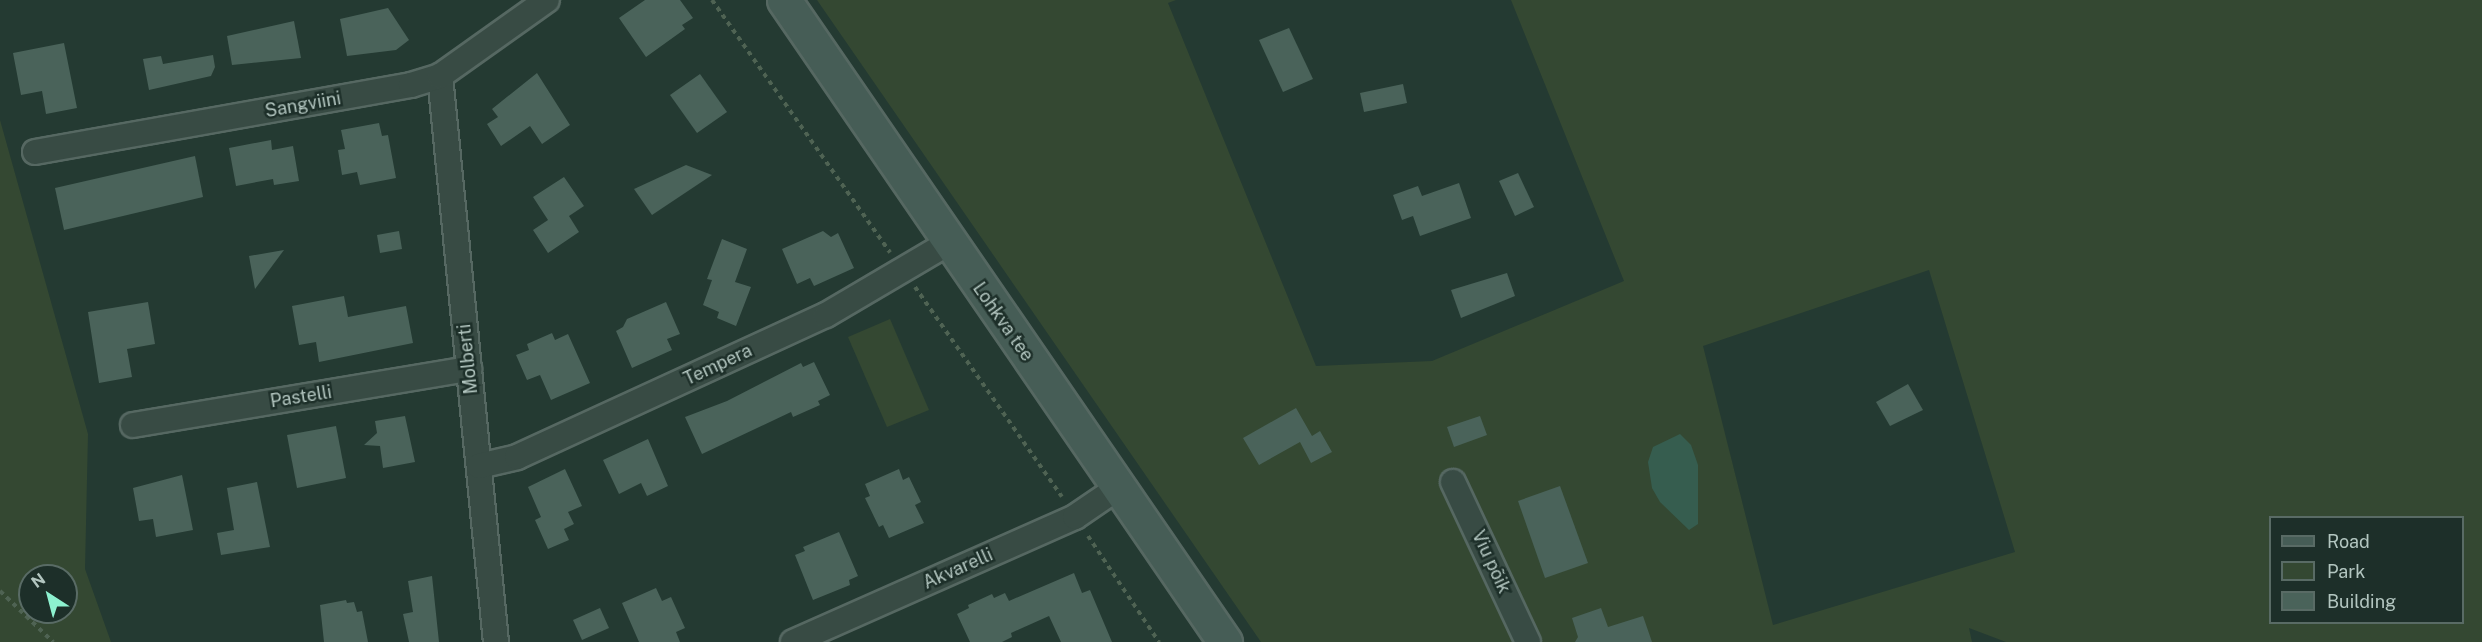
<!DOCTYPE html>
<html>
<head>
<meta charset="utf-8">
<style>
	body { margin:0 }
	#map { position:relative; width:2482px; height:642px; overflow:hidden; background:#243a32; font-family:"Public Sans",sans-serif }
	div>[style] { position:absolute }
	.green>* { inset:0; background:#344832 }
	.water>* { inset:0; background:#365d4f }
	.building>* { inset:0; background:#4a635a }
	.path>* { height:4px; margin-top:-2px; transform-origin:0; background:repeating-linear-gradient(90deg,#4f6353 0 4.5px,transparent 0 9px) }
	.roads { filter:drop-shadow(2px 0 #566862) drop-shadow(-2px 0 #566862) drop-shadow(0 2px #566862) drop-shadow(0 -2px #566862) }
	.street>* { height:24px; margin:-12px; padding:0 12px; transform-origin:12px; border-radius:12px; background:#384b44 }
	.secondary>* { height:33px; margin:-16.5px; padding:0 16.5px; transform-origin:16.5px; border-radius:16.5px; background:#465d56 }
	span { translate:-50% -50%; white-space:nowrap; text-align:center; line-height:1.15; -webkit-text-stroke:5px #1d2f29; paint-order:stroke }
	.street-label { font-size:18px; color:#b3c6c0 }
	.legend { position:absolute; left:2269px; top:516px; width:195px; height:108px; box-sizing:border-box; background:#1d2f29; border:2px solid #596b65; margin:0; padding:8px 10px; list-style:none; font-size:18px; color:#b3c6c0 }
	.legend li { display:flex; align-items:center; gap:12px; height:30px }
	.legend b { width:30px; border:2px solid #596b65 }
	.north { position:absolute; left:18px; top:564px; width:60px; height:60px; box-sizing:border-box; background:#1d2f29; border:2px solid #596b65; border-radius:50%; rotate:324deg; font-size:16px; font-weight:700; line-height:24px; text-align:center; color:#b3c6c0 }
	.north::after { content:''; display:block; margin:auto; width:21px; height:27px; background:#8df1cf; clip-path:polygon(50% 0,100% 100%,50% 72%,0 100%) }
</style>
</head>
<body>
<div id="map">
	<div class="green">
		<i style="clip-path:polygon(evenodd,817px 0,1176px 0,1168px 3px,1316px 366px,1432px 361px,1624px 281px,1511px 0,2482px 0,2482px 642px,2006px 642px,1969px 628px,1972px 642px,1261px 642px,817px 0,1929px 270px,2015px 552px,1773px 625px,1703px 346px,1929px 270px,817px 0,2270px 518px,2462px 518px,2462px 622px,2270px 622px,2270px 518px)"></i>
		<i style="clip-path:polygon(evenodd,0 120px,88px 434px,85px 569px,111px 642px,0 642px,0 120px,30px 576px,66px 576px,66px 612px,30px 612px,30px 576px)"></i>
		<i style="clip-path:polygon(890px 319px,929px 410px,887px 427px,848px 337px)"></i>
	</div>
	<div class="water">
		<i style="clip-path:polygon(1680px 434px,1691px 445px,1698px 465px,1698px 524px,1689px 530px,1660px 502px,1652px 488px,1648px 462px,1653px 447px)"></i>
	</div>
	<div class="building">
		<i style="clip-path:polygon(645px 0,680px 0,693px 18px,682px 25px,685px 29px,646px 57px,619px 18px)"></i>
		<i style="clip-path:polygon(388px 8px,409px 40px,396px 50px,347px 56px,340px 19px)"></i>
		<i style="clip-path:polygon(294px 21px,301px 58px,232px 65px,227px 36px)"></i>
		<i style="clip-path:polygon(1289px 28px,1313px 79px,1283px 92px,1259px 40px)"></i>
		<i style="clip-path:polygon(64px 43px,77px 108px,46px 114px,42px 91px,21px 95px,13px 53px)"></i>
		<i style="clip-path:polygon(213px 55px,215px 67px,211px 76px,149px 90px,143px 59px,161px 56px,163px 64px)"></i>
		<i style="clip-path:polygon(537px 73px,570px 125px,542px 144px,530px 126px,501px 146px,487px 124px,498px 117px,492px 109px)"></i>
		<i style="clip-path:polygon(700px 74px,727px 112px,697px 133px,670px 95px)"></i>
		<i style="clip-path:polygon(1403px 84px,1407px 103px,1364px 112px,1360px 93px)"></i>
		<i style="clip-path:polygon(379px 123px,382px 136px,388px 135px,396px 178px,360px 185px,357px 172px,342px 175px,338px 150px,345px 149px,341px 130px)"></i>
		<i style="clip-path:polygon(271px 140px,272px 150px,293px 146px,299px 181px,274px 185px,273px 179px,236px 186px,229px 148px)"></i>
		<i style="clip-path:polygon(195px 156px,203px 197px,64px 230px,55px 188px)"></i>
		<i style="clip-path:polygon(686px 165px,712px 175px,652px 215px,634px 189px)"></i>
		<i style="clip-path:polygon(1518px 173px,1534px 207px,1515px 216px,1499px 181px)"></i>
		<i style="clip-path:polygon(564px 177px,584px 206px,569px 216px,579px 232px,548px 253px,533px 230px,548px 220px,533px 197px)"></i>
		<i style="clip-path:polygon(1459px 183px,1471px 218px,1420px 236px,1413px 216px,1402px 220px,1393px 195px,1418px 186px,1422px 196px)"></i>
		<i style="clip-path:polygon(399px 231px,402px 249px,380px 253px,377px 235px)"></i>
		<i style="clip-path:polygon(823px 231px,831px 237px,838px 233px,854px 268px,814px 286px,810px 278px,797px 284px,782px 249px)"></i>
		<i style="clip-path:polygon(722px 239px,747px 249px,735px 282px,751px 287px,736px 326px,717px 318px,719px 312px,703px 305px,712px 280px,707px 279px)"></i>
		<i style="clip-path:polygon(284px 250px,255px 289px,249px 256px)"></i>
		<i style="clip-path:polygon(1507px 273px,1515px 296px,1461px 318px,1451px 290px)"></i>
		<i style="clip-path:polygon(344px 296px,348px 317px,406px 306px,413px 343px,319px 362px,316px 342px,299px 345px,292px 306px)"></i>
		<i style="clip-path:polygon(148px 302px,155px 344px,127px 349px,132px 377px,99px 383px,88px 312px)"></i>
		<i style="clip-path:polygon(666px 302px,680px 334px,667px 339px,672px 350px,632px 368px,616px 331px,623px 327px,627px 319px)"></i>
		<i style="clip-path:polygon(552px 333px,555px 340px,568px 334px,590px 383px,551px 400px,540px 375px,527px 380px,516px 355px,529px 350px,527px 344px)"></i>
		<i style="clip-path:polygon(814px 362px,830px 395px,818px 401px,820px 405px,793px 417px,791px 412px,702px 454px,685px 417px,727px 401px,801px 363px,803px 367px)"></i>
		<i style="clip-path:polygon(1908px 384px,1923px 410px,1890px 426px,1876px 402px)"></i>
		<i style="clip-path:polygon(1296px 408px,1312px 436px,1320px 431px,1332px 452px,1311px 463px,1300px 442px,1259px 465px,1243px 438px)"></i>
		<i style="clip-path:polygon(405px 416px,415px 462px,383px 468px,380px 446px,364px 445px,377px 433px,375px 421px)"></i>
		<i style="clip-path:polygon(1480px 416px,1487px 435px,1454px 447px,1447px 427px)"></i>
		<i style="clip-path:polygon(336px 426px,346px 478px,297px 488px,287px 435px)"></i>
		<i style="clip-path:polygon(648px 439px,668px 486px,647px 496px,641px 483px,619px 494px,603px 460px)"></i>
		<i style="clip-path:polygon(565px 469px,582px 506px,568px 512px,574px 524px,564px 529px,569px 540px,548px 549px,535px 520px,541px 517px,528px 487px)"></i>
		<i style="clip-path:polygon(899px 469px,903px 480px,909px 477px,921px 502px,915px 505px,924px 523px,889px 538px,883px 525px,879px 527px,865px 498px,870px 496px,865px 484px)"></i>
		<i style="clip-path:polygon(182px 475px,193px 530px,156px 537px,153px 519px,139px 521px,133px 488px)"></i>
		<i style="clip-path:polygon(257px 482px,270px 547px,221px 555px,217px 533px,234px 530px,227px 488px)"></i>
		<i style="clip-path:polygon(1560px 486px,1588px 563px,1545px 578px,1518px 501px)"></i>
		<i style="clip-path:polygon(839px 532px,858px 576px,849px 580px,850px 585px,813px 600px,795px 555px,805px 551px,803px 547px)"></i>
		<i style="clip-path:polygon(1074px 573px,1082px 593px,1090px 590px,1112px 642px,1061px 642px,1049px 616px,1011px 633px,1012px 637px,1002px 642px,970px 642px,957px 614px,969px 608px,968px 605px,992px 594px,994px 598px,1005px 593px,1009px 601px)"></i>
		<i style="clip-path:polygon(432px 576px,439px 642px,409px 642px,403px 614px,413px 612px,408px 581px)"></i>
		<i style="clip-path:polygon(656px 588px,662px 601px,671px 597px,685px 628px,676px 632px,680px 642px,639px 642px,622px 603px)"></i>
		<i style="clip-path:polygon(346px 600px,347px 603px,354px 602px,357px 612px,362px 611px,368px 642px,324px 642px,320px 605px)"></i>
		<i style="clip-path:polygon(600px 608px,609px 628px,582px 640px,573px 620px)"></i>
		<i style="clip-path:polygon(1601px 608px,1608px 627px,1643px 616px,1652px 642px,1575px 642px,1578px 637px,1572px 618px)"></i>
	</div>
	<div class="path">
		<i style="left:712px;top:0;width:309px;rotate:54.8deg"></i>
		<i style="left:915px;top:287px;width:256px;rotate:55deg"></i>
		<i style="left:1088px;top:536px;width:128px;rotate:56.2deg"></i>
		<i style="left:0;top:591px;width:74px;rotate:43.9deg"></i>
	</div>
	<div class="roads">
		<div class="street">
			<i style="left:440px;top:76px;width:569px;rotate:84.35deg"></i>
			<i style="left:35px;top:152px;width:382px;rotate:-10.1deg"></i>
			<i style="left:411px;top:85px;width:30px;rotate:-17deg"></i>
			<i style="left:440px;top:76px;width:131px;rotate:-35.4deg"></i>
			<i style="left:133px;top:425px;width:341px;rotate:-9.5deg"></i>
			<i style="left:479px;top:466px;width:39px;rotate:-13deg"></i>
			<i style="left:517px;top:457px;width:340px;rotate:-24.7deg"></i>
			<i style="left:826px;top:315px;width:142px;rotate:-30.5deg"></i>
			<i style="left:1453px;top:482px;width:177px;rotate:64.9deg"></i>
			<i style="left:793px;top:642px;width:308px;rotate:-23.9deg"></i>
			<i style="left:1075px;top:517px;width:53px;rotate:-34.3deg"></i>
		</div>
		<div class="secondary">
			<i style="left:784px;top:0;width:779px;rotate:55.51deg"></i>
		</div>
	</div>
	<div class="street-label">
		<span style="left:303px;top:105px;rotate:-10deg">Sangviini</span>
		<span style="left:1003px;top:322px;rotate:55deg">Lohkva tee</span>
		<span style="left:468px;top:359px;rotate:-96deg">Molberti</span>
		<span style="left:718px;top:365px;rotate:-25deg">Tempera</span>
		<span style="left:301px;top:397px;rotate:-9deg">Pastelli</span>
		<span style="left:1491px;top:562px;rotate:65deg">Viu põik</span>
		<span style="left:958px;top:569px;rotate:-24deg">Akvarelli</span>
	</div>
	<ul class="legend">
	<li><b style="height:8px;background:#465d56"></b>Road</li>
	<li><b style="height:16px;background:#344832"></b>Park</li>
	<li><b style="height:16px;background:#4a635a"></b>Building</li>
	</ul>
	<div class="north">N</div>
</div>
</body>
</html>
